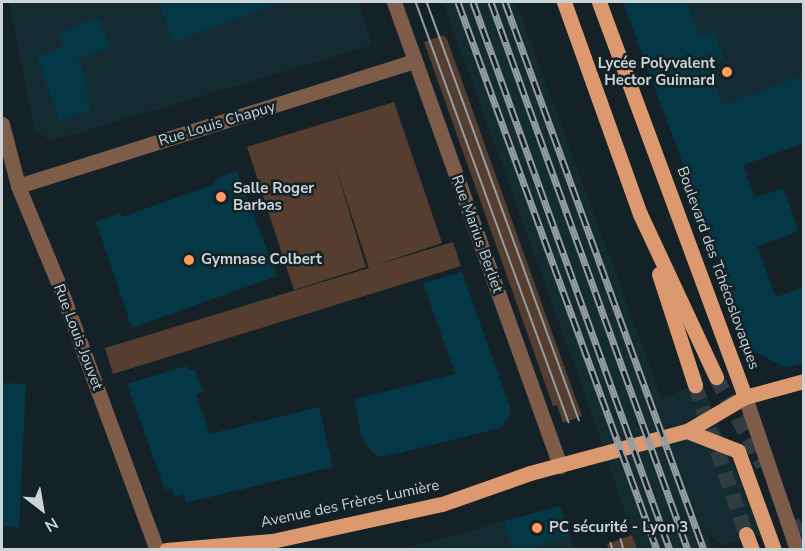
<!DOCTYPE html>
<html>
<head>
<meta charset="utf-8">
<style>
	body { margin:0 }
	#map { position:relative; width:805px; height:551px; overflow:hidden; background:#142126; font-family:"Nunito Sans",sans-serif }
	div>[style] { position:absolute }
	.built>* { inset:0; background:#152b32 }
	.green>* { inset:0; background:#553e30 }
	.building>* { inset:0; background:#043846 }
	.major-tunnel>* { height:15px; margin-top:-7.5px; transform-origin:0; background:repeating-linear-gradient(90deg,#2f3c41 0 15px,transparent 0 23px) }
	.minor>* { height:15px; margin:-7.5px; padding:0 7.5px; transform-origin:7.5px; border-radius:7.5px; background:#7d5c49 }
	.major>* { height:15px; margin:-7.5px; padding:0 7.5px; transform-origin:7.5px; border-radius:7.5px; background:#dc9970 }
	.tram>* { height:1.5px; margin:-0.75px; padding:0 0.75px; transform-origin:0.75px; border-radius:0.75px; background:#949ea2 }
	.rail>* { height:7px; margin-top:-3.5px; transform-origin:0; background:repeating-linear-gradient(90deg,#142126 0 14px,#949ea2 0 28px); box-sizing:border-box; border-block:2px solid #949ea2 }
	.dots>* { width:16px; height:16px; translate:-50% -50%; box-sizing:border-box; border:3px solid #142126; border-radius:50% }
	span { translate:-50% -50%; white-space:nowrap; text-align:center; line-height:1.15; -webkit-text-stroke:5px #142126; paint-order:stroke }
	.poi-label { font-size:15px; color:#cbd4d7; font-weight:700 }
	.right { translate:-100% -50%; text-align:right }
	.left { translate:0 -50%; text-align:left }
	.street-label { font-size:15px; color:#cbd4d7 }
	.frame { position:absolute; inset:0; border:3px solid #cbd4d7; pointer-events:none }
	.north { position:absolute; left:12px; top:479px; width:60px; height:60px; -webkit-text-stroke:4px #142126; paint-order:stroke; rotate:149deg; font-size:16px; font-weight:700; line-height:24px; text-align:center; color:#cbd4d7 }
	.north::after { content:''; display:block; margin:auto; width:21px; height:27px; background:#cbd4d7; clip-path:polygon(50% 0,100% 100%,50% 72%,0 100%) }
</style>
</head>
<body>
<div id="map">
	<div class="built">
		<i style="clip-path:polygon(9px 2px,358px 2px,372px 42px,370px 46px,51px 141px,34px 130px)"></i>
		<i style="clip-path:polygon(443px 2px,516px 2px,662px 399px,702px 382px,761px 535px,723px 545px,707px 533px,713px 549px,637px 549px,593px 417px)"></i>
		<i style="clip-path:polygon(623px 2px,803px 2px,803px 143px,691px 184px)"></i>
		<i style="clip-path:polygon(560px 506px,574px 549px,400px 550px)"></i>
	</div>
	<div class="green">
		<i style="clip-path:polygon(443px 35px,447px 39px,582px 416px,563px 423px,557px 405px,553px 406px,424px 42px)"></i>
		<i style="clip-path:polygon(394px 102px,442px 243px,373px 266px,453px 242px,461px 266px,113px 374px,105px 348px,369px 268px,335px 165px,366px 267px,294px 290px,247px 147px)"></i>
		<i style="clip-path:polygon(632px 535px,637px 549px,609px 549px,607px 544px)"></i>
	</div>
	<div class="building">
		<i style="clip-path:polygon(159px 2px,277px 2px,277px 4px,173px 42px)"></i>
		<i style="clip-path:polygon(623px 2px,687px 2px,699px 36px,714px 31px,724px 59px,709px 65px,722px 105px,804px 75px,804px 143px,743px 165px,755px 198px,783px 188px,799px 231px,757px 247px,776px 297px,804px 287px,804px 363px,786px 368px,752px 350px)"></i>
		<i style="clip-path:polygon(99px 17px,110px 48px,78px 58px,90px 92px,85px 94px,91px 110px,60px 121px,37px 57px,64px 47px,59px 32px)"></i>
		<i style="clip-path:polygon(237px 171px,277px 276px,132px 328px,96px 222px,120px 213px,122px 217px,215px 184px,213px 180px)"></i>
		<i style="clip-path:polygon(462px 272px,511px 410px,508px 419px,500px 428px,382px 457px,374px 454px,362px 438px,354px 399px,455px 374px,423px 283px)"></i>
		<i style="clip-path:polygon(186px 366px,188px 371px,195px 369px,203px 392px,196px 394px,210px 434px,319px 407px,333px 467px,186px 503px,184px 494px,174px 497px,171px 488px,165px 490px,127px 384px)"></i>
		<i style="clip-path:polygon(2px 383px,26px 384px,19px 528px,2px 526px)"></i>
		<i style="clip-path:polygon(560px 506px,570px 535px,528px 549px,514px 549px,504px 521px)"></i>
	</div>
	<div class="major-tunnel">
		<i style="left:716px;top:377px;width:100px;rotate:61.9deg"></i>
		<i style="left:695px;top:385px;width:157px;rotate:71.1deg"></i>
		<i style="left:792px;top:521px;width:26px;rotate:62deg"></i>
	</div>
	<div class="minor">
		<i style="left:394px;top:2px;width:493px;rotate:70.3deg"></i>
		<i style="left:2px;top:124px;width:64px;rotate:75.5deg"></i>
		<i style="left:18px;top:186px;width:102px;rotate:67.5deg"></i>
		<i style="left:57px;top:280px;width:288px;rotate:69.7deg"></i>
		<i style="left:18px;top:186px;width:416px;rotate:-17.5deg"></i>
		<i style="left:745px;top:397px;width:162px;rotate:71.2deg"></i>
	</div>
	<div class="major">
		<i style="left:564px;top:2px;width:225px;rotate:70.3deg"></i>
		<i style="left:640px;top:214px;width:180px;rotate:65deg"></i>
		<i style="left:599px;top:2px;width:421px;rotate:69.7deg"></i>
		<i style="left:659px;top:274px;width:117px;rotate:72deg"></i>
		<i style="left:687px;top:431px;width:55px;rotate:21.4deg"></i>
		<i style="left:738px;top:451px;width:105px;rotate:70deg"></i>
		<i style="left:746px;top:534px;width:17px;rotate:69deg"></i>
		<i style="left:166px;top:550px;width:106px;rotate:-4.9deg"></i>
		<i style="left:272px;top:541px;width:174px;rotate:-12.3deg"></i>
		<i style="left:442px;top:504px;width:93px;rotate:-19.4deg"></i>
		<i style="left:530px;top:473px;width:163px;rotate:-15deg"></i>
		<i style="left:687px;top:431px;width:67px;rotate:-30.4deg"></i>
		<i style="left:745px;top:397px;width:61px;rotate:-15.2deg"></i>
	</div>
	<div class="tram">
		<i style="left:416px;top:2px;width:447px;rotate:70deg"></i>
		<i style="left:427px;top:2px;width:445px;rotate:70deg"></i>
		<i style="left:621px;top:539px;width:11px;rotate:75deg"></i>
		<i style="left:611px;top:543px;width:7px;rotate:74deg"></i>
	</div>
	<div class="rail">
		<i style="left:458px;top:2px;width:583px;rotate:70.04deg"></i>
		<i style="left:473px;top:2px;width:582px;rotate:70.23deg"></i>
		<i style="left:491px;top:2px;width:582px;rotate:70.23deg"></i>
		<i style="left:505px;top:2px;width:583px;rotate:70.04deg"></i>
	</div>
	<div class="dots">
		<i style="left:727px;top:72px;background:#ff9b5b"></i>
		<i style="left:221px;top:197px;background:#ff9b5b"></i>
		<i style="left:189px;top:260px;background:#ff9b5b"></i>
		<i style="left:537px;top:528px;background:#ff9b5b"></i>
	</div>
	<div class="poi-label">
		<span class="right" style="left:715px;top:72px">Lycée Polyvalent<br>Hector Guimard</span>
		<span class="left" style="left:233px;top:197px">Salle Roger<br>Barbas</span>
		<span class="left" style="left:201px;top:260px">Gymnase Colbert</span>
		<span class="left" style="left:549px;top:528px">PC sécurité - Lyon 3</span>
	</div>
	<div class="street-label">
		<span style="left:217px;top:124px;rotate:-17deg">Rue Louis Chapuy</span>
		<span style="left:477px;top:234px;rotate:70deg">Rue Marius Berliet</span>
		<span style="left:718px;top:268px;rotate:70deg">Boulevard des Tchécoslovaques</span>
		<span style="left:78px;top:337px;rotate:69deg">Rue Louis Jouvet</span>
		<span style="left:350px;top:504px;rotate:-12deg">Avenue des Frères Lumière</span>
	</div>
	<div class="frame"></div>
	<div class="north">N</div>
</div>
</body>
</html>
